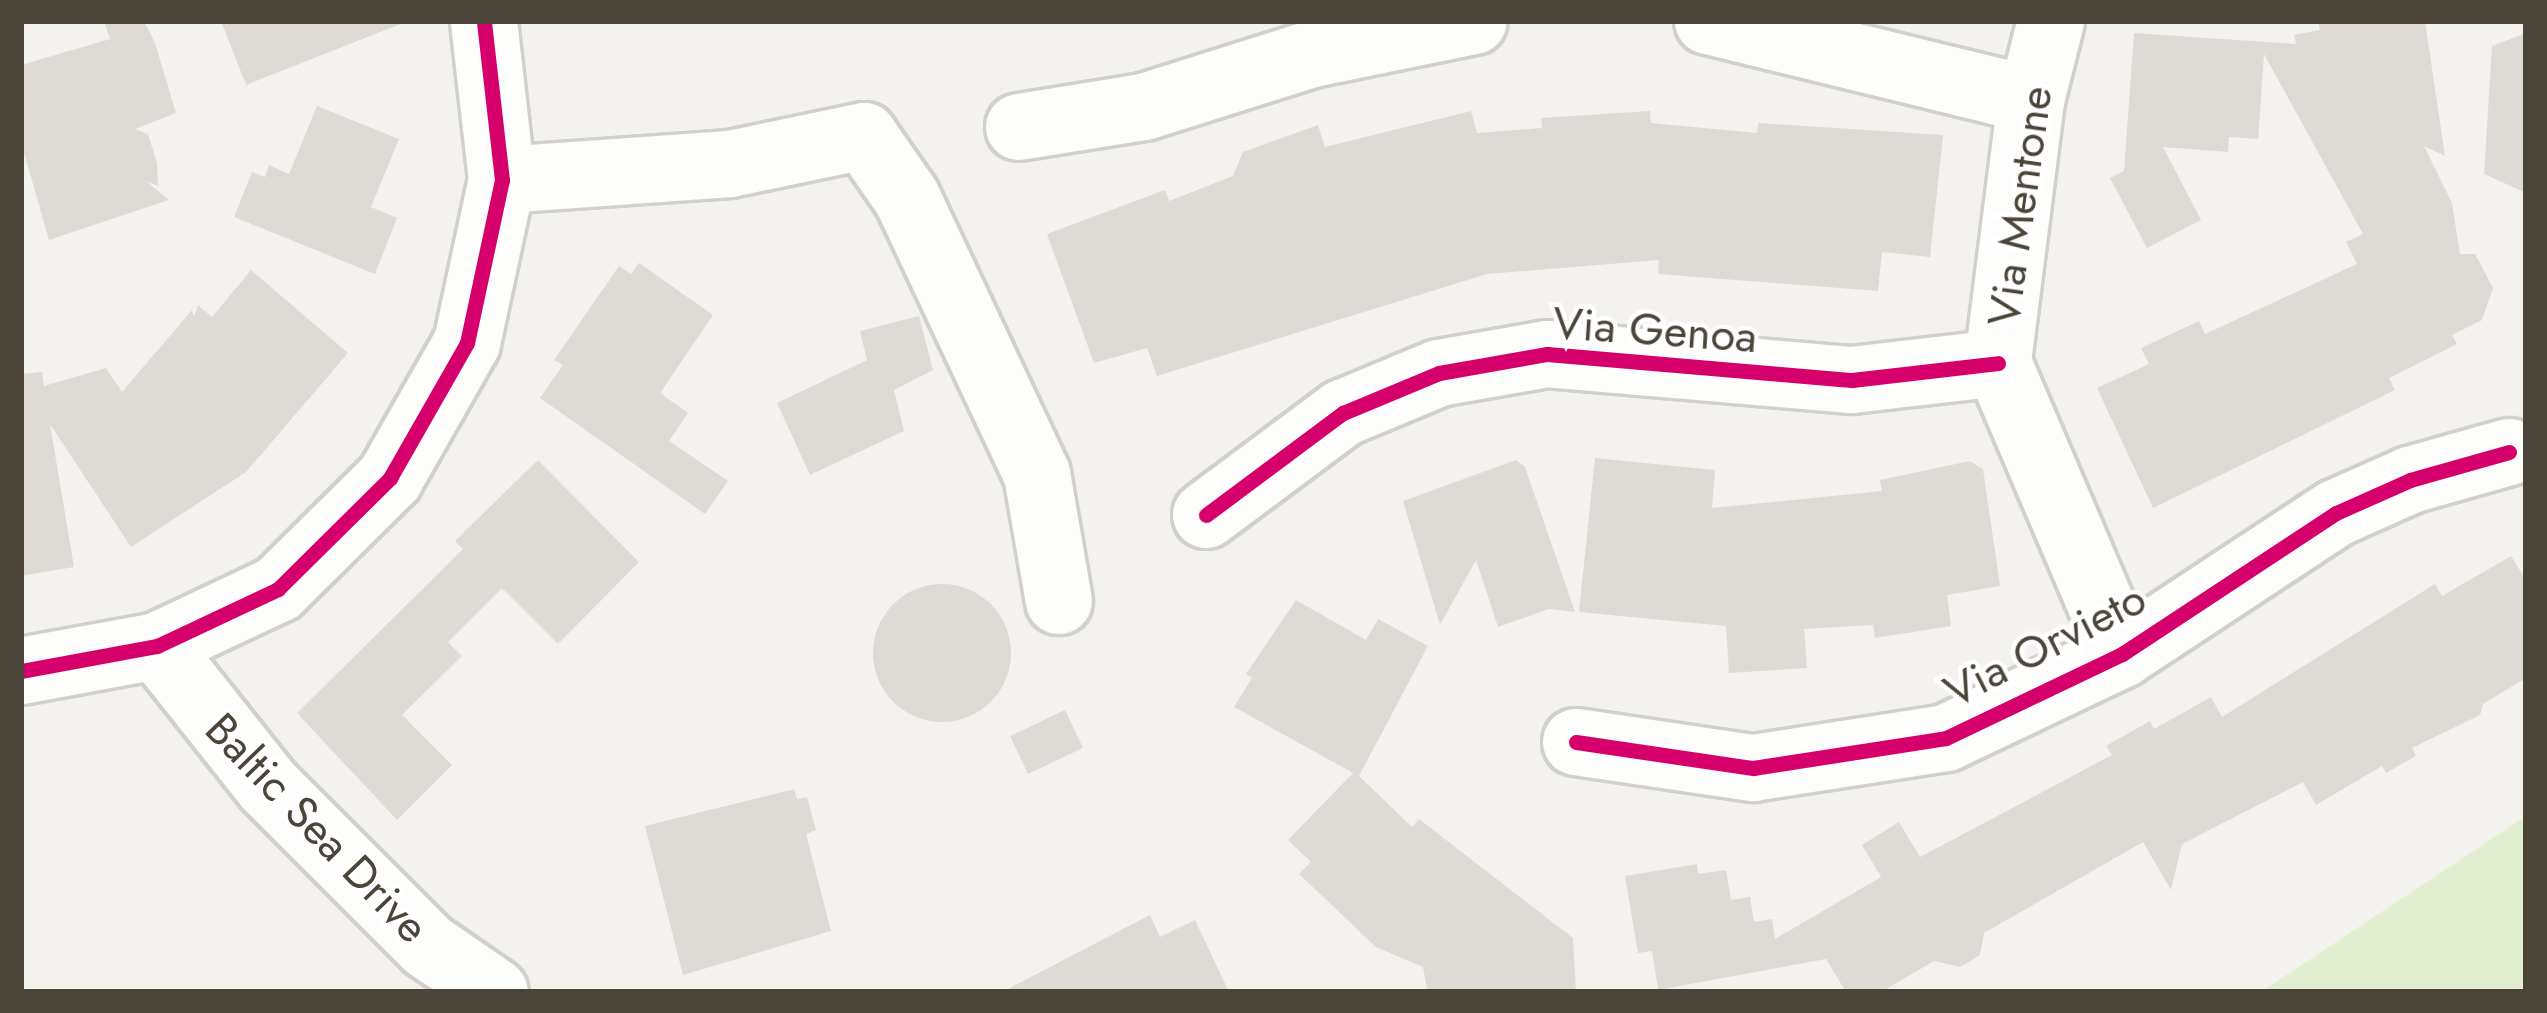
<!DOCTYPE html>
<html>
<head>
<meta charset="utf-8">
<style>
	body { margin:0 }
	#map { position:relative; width:2547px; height:1013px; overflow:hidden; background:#f4f2ee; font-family:Jost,sans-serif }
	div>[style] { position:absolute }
	.green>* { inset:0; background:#e1eecf }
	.building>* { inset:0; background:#dedbd6 }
	.round { border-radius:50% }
	.roads { filter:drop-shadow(3px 0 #d2d0cb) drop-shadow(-3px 0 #d2d0cb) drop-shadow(0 3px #d2d0cb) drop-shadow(0 -3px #d2d0cb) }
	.minor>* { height:66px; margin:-33px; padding:0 33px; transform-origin:33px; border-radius:33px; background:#fdfdfc }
	.cycleway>* { height:15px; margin:-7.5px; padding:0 7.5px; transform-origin:7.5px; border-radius:7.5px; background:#d6006c }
	span { translate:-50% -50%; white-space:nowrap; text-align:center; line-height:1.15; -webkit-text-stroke:9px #fff; paint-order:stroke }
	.street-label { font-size:45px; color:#4b4439 }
	.frame { position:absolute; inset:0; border:24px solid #4b4439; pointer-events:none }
</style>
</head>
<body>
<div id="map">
	<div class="green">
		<i style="clip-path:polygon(2526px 816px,2526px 992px,2261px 992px)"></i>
	</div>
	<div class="building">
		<i style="clip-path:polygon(104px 21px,144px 21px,155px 43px,176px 113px,135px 129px,148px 134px,157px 163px,158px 186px,146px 181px,169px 200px,49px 240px,21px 142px,21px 65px,110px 39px)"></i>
		<i style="clip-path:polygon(221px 21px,402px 21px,403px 23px,246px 85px)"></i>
		<i style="clip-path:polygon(2318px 21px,2425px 21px,2445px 156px,2424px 146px,2452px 203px,2460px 254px,2475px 254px,2493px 288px,2482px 320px,2452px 335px,2457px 344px,2389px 378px,2395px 390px,2153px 508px,2097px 388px,2149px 364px,2141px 348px,2199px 321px,2205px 334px,2357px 264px,2346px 242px,2363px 234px,2264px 54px,2258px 139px,2229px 137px,2228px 152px,2163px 147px,2201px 220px,2147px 248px,2110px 178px,2124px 171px,2134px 33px,2296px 44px,2294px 35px,2320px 30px)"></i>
		<i style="clip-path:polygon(2526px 33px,2526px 193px,2484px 174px,2492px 46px)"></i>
		<i style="clip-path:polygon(317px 106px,399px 139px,371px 207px,397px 218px,375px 274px,234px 217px,252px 172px,265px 177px,269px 165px,289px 174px)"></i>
		<i style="clip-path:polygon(1471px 111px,1477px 133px,1542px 128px,1541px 118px,1650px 111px,1651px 123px,1757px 133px,1758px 123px,1943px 135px,1930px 257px,1882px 252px,1878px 291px,1658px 274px,1659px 260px,1487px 274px,1157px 376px,1147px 348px,1094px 363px,1047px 234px,1165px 190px,1169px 201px,1233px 176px,1243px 152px,1318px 125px,1325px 147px)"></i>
		<i style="clip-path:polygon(639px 263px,713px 315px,660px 393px,688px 413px,669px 441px,728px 481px,705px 514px,540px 398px,563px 365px,554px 360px,619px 266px,631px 274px)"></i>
		<i style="clip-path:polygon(251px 270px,348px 353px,246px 472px,131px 547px,50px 424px,74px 567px,21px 576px,21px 374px,42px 372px,44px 386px,106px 368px,122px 392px,192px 310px,194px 317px,198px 305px,212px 317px)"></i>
		<i style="clip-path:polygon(919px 316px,933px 370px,894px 390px,904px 431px,810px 475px,777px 403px,867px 360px,860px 331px)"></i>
		<i style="clip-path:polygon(1595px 458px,1715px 470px,1712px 508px,1882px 491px,1880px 480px,1970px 461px,1983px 469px,2000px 586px,1947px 595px,1951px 626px,1875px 638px,1873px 625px,1804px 629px,1807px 668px,1729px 673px,1726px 626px,1579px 612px)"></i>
		<i style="clip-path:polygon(538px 460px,639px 562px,558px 644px,502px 588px,448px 642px,462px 656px,402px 715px,452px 765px,397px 820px,297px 713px,463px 549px,455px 541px)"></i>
		<i style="clip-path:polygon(1516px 460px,1525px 467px,1575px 612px,1549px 609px,1498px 627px,1476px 560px,1440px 625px,1403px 501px)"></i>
		<i style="clip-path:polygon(2511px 556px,2526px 580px,2526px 678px,2483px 704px,2480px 715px,2412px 748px,2416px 756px,2386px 773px,2382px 766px,2316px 805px,2303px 782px,2182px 844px,2171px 890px,2143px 842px,1984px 933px,1980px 955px,1960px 967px,1934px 961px,1881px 992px,1846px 992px,1826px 959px,1658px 990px,1652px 951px,1638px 953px,1625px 876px,1697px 864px,1698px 874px,1726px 870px,1731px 900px,1750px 897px,1754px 922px,1772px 919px,1775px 939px,1881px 877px,1862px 845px,1899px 822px,1920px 857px,2112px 755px,2106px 746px,2150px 721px,2154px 729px,2211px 697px,2222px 717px,2435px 584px,2442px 596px)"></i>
		<i class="round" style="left:873px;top:584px;width:138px;height:138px"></i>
		<i style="clip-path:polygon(1296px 600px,1366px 640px,1378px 619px,1428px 646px,1359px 776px,1412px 827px,1419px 819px,1573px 938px,1576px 992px,1427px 989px,1423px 967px,1376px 947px,1299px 874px,1311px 862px,1288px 840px,1353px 773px,1234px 707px,1252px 678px,1246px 674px)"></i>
		<i style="clip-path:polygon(1065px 710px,1083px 748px,1028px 774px,1010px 736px)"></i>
		<i style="clip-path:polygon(794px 789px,797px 799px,807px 797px,816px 830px,806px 834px,831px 931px,683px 975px,645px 826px)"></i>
		<i style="clip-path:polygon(1150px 915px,1160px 937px,1195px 920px,1229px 992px,1002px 992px)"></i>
	</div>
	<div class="roads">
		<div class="minor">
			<i style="left:1708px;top:21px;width:333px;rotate:13.7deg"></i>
			<i style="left:2051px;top:21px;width:81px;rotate:104.2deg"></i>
			<i style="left:2031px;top:100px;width:265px;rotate:97.2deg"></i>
			<i style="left:1998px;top:363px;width:316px;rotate:66.9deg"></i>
			<i style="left:1019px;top:127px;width:127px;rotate:-9.1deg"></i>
			<i style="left:1144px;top:107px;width:176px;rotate:-17.5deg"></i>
			<i style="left:1312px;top:54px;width:165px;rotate:-11.5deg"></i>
			<i style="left:502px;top:180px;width:229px;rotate:-4deg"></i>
			<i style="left:730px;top:164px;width:137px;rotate:-11.8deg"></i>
			<i style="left:864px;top:136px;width:75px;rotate:55.3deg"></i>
			<i style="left:907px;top:198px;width:305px;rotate:64.8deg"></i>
			<i style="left:1037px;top:474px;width:129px;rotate:80.2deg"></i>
			<i style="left:1206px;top:515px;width:171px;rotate:-36.7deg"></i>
			<i style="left:1343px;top:413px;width:104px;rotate:-22.6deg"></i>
			<i style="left:1439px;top:373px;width:110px;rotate:-10deg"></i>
			<i style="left:1547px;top:354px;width:306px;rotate:4.9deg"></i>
			<i style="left:1852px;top:380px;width:147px;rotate:-6.6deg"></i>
			<i style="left:157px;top:646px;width:179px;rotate:51.6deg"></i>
			<i style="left:268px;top:786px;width:226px;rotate:45deg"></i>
			<i style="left:428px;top:946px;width:81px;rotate:34.5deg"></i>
			<i style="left:21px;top:671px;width:138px;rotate:-10.4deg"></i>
			<i style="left:157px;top:646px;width:134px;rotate:-25.2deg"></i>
			<i style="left:278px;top:589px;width:158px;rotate:-44.7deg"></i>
			<i style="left:390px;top:478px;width:155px;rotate:-60.3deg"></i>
			<i style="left:467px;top:343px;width:167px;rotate:-77.9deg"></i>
			<i style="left:502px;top:180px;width:160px;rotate:-96.5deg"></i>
			<i style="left:1576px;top:742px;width:179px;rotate:8.4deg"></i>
			<i style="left:1753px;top:768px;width:195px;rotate:-8.8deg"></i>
			<i style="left:1946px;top:738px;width:195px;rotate:-25.5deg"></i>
			<i style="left:2122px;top:654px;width:256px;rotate:-33.4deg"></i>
			<i style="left:2336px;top:513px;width:81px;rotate:-24deg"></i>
			<i style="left:2410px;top:480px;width:103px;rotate:-15.8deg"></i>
		</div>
	</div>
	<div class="cycleway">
		<i style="left:1206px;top:515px;width:171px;rotate:-36.7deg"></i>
		<i style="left:1343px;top:413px;width:104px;rotate:-22.6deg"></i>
		<i style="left:1439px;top:373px;width:110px;rotate:-10deg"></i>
		<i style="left:1547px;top:354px;width:306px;rotate:4.9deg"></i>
		<i style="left:1852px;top:380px;width:147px;rotate:-6.6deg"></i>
		<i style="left:21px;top:671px;width:138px;rotate:-10.4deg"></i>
		<i style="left:157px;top:646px;width:134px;rotate:-25.2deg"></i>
		<i style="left:278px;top:589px;width:158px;rotate:-44.7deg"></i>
		<i style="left:390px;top:478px;width:155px;rotate:-60.3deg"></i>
		<i style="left:467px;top:343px;width:167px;rotate:-77.9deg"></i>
		<i style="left:502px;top:180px;width:160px;rotate:-96.5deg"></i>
		<i style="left:1576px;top:742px;width:179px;rotate:8.4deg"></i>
		<i style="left:1753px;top:768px;width:195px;rotate:-8.8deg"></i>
		<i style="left:1946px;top:738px;width:195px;rotate:-25.5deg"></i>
		<i style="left:2122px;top:654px;width:256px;rotate:-33.4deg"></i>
		<i style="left:2336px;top:513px;width:81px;rotate:-24deg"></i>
		<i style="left:2410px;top:480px;width:103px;rotate:-15.8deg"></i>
	</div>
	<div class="street-label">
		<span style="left:2020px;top:206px;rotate:-82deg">Via Mentone</span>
		<span style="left:1655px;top:330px;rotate:4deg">Via Genoa</span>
		<span style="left:2045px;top:645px;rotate:-27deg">Via Orvieto</span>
		<span style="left:317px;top:828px;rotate:46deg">Baltic Sea Drive</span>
	</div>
	<div class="frame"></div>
</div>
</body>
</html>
